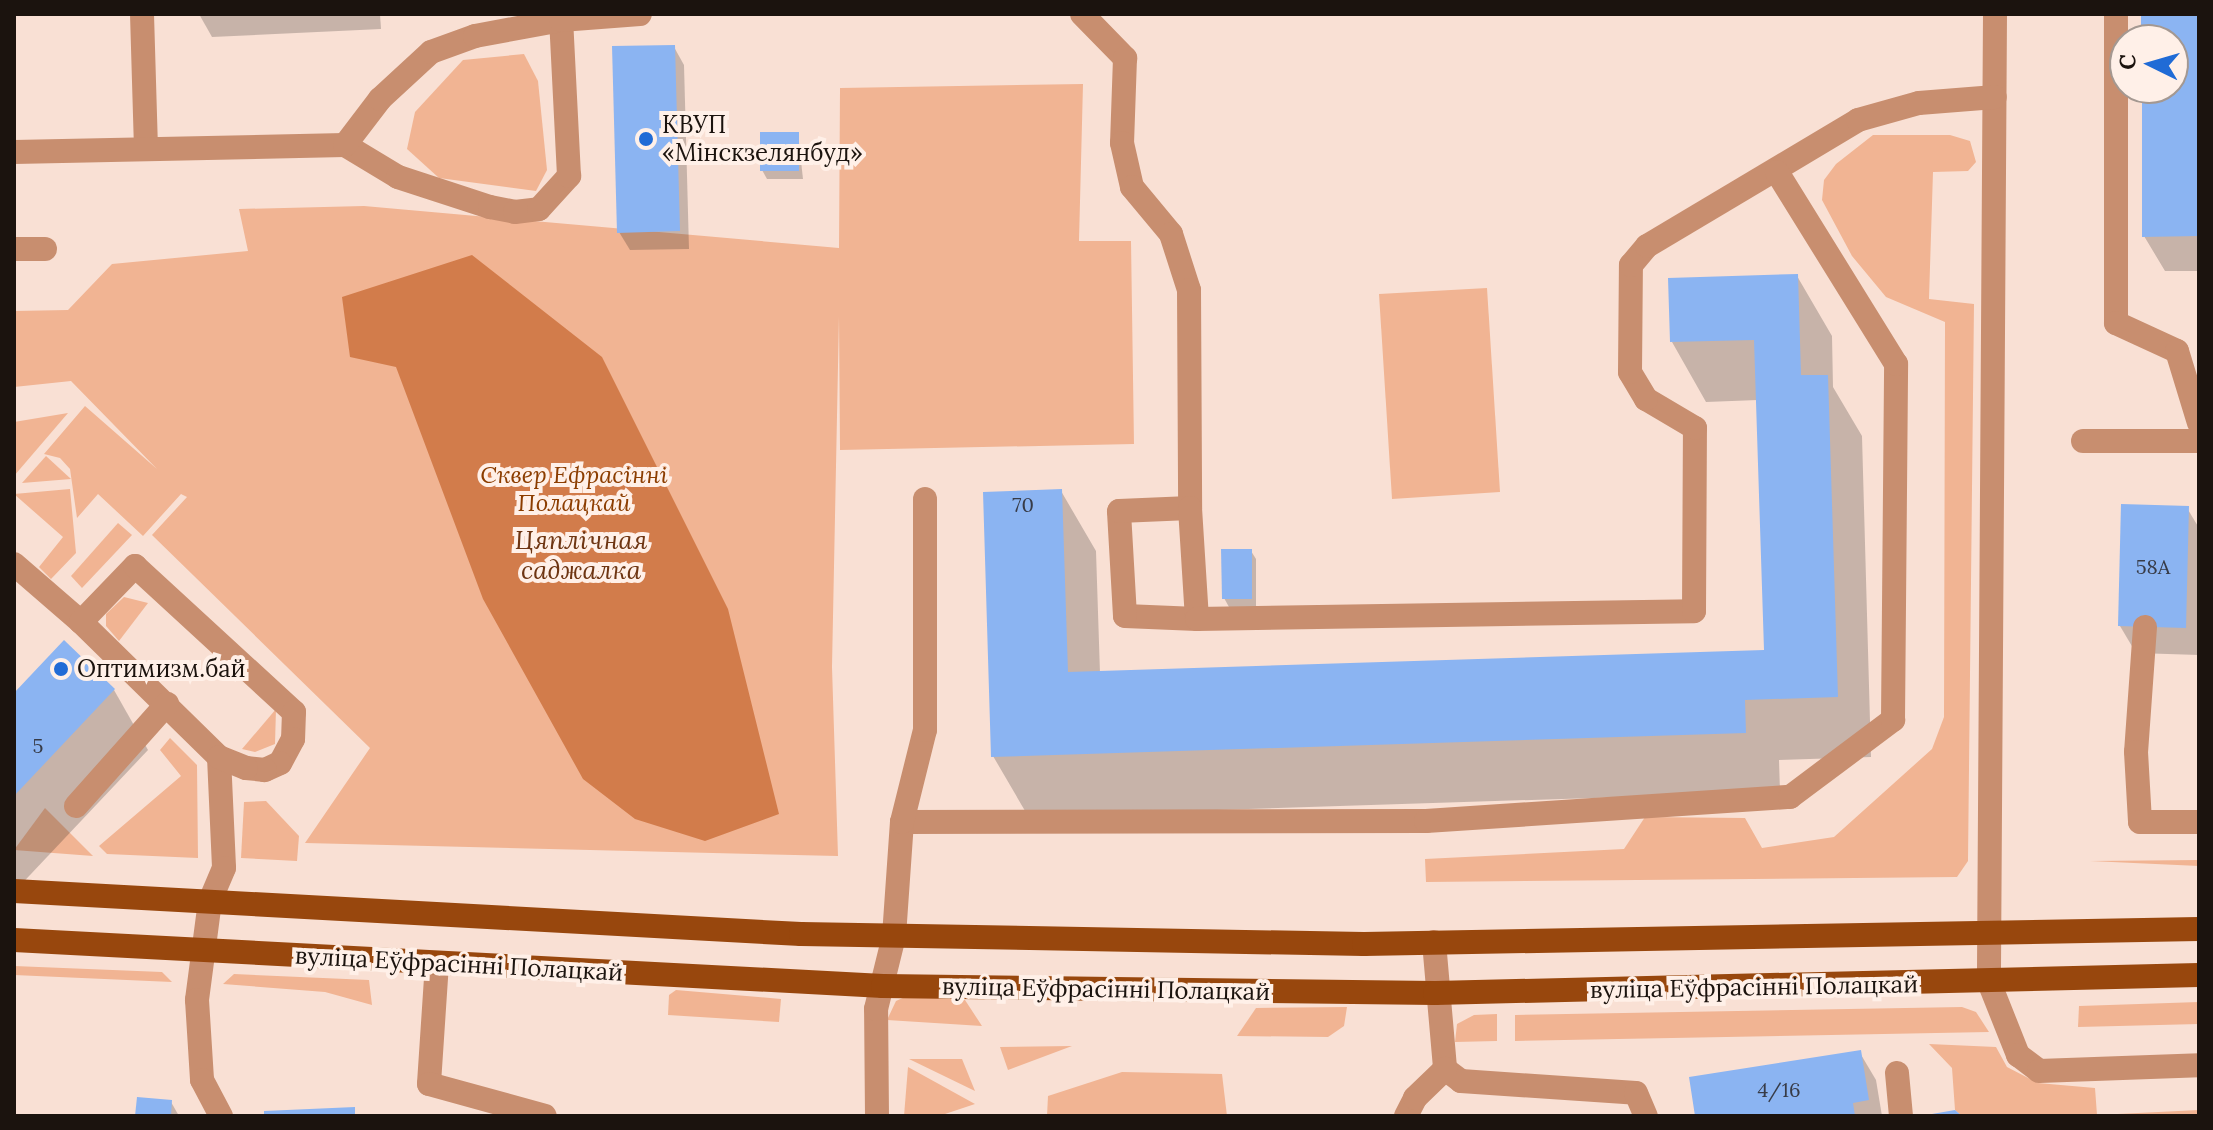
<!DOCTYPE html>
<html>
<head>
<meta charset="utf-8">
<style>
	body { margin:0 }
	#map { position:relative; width:2213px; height:1130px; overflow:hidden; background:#f9e0d4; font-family:Lora,serif }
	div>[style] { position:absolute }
	.green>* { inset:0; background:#f1b493 }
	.water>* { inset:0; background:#d27c4b }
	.shadow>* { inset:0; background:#0003 }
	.building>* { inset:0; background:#8bb4f2 }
	.minor>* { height:24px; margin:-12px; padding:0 12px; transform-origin:12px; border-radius:12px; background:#c88e6f }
	.major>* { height:24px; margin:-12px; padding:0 12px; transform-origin:12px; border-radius:12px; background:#98470d }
	.dots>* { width:22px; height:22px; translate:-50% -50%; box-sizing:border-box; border:4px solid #fff0e8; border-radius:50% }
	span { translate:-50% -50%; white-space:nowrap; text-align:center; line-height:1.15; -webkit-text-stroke:8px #fff0e8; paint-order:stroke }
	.number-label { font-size:20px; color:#373b47 }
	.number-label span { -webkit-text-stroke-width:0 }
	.poi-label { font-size:24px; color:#1b130e }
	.left { translate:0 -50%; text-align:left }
	.park-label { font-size:24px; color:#8c3d00; font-style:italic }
	.street-label { font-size:24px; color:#1b130e }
	.water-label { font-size:26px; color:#6e3512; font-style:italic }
	.frame { position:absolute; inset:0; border:16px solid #1b130e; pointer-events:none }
	.north { position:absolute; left:2109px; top:24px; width:80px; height:80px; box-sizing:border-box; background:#fff0e8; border:2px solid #a49891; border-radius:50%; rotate:275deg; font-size:22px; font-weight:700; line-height:32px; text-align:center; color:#1b130e }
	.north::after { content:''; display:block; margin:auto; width:28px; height:36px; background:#206bd6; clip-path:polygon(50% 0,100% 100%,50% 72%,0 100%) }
</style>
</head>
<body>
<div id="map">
	<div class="green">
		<i style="clip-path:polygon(524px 54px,538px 81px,547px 170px,536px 191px,439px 178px,407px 149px,415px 112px,463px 60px)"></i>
		<i style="clip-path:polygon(1083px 84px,1079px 241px,1131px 241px,1134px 444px,840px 450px,839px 316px,832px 667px,838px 856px,305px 843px,370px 748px,152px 535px,187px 497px,181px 494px,143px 536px,98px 494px,77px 518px,70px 469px,60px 458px,44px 454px,85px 406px,157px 469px,71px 381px,14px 387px,14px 311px,68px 310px,112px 264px,248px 251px,239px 209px,364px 206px,839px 248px,840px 88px)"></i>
		<i style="clip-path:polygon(1873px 135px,1950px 135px,1970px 141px,1976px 162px,1968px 171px,1933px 172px,1929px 299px,1974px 304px,1968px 861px,1957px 877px,1426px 882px,1425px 859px,1624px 849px,1645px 817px,1745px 818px,1762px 848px,1834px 837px,1932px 749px,1944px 717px,1945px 322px,1886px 297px,1852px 256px,1822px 200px,1824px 180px,1836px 164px)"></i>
		<i style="clip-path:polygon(1487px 288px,1500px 492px,1392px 499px,1379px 294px)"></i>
		<i style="clip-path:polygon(68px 413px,14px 476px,14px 422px)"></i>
		<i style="clip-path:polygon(46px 456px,71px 479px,22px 483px)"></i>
		<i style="clip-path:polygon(70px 489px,76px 553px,51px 579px,39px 567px,63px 537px,14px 494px)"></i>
		<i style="clip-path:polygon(118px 523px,132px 535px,82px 588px,71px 576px)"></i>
		<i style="clip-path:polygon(124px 597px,148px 603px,119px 641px,106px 626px,106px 614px)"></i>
		<i style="clip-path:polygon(276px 709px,275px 744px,255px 752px,242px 749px)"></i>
		<i style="clip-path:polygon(170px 738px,197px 765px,198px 858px,107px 854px,99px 846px,181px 776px,160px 750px)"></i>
		<i style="clip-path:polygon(266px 801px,299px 836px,297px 861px,241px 858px,244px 802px)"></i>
		<i style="clip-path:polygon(45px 808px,93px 856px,14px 850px)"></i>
		<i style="clip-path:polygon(2199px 860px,2199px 866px,2090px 861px)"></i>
		<i style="clip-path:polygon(14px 966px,162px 972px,172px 982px,14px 975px)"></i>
		<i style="clip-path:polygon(234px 974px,369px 980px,372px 1005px,325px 992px,223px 984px)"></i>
		<i style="clip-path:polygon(676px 990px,781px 999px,779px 1022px,668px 1015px,669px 995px)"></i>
		<i style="clip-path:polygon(907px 996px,965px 1000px,982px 1026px,887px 1020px,896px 1001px)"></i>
		<i style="clip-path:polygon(2199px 1002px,2199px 1024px,2078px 1027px,2079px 1006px)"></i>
		<i style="clip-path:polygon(1347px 1007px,1344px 1026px,1328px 1037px,1237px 1036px,1256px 1008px)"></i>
		<i style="clip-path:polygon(1962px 1007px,1976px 1012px,1989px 1032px,1515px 1041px,1515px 1015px)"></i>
		<i style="clip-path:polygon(1497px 1014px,1497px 1041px,1455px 1042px,1457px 1024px,1474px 1015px)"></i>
		<i style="clip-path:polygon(1929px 1044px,1996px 1047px,2007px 1067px,2038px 1083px,2095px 1088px,2097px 1115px,2199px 1110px,2199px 1116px,1962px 1116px,1955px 1110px,1952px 1068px)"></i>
		<i style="clip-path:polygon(1072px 1046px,1008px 1070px,1000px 1047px)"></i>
		<i style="clip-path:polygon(909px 1059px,962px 1059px,975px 1091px)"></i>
		<i style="clip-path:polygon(908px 1067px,975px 1104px,939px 1116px,904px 1116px)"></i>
		<i style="clip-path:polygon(1122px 1072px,1222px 1074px,1227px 1116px,1047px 1116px,1048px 1096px)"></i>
	</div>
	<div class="water">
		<i style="clip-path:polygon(472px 255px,602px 357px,728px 609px,779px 814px,705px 841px,635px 819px,583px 779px,483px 599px,396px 367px,350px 357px,342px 297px)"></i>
	</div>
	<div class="shadow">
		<i style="clip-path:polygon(199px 14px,380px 14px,381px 29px,212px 37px)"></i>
		<i style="clip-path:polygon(2143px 14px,2199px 14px,2199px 271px,2165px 271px,2144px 236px,2144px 88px,2173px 88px,2173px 40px,2143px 40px)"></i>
		<i style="clip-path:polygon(674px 47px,684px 65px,689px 249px,630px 250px,619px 232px)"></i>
		<i style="clip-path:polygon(798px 134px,803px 179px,767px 179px,762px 170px)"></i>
		<i style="clip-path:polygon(1797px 276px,1832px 336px,1833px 387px,1862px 436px,1871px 757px,1779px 760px,1780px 792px,1028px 816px,993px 756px,1061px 491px,1096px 551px,1100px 673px,1766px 652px,1758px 400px,1706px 402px,1672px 342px)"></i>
		<i style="clip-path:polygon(2187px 508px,2199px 528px,2199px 655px,2136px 653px,2120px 626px)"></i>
		<i style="clip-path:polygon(1251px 551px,1256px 559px,1256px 607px,1229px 607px,1224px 598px)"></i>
		<i style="clip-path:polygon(114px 690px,148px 750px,14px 892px,14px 696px)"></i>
		<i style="clip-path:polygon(1860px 1053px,1876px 1080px,1882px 1116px,1697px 1116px)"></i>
		<i style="clip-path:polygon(171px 1102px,179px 1116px,137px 1116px)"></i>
	</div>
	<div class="building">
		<i style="clip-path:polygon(2141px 14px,2199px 14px,2199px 236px,2142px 237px,2142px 88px,2173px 88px,2173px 40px,2141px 40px)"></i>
		<i style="clip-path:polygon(675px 45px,680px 231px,617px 233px,612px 46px)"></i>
		<i style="clip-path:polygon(760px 132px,799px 132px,799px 171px,760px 171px)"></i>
		<i style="clip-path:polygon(1798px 274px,1801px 375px,1828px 375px,1838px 697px,1745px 700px,1746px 733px,991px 757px,983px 492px,1062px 489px,1068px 672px,1764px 650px,1754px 340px,1670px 342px,1668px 278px)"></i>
		<i style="clip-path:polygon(2121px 504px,2189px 506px,2186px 628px,2118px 626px)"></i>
		<i style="clip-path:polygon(1221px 549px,1252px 549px,1252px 599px,1222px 599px)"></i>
		<i style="clip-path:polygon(64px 640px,115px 689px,14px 796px,14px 693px)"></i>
		<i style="clip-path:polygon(1861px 1050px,1869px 1100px,1853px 1103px,1855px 1116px,1695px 1116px,1689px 1077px)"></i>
		<i style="clip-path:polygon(137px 1097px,172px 1100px,171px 1116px,135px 1116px)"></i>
		<i style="clip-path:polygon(355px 1107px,355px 1116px,264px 1116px,264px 1111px)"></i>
		<i style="clip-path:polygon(1955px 1110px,1962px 1116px,1932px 1116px,1932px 1114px)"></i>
	</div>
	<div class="minor">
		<i style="left:142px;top:14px;width:135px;rotate:88.3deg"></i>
		<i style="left:1082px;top:14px;width:62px;rotate:45.7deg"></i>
		<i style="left:1125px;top:58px;width:85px;rotate:92deg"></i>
		<i style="left:1122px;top:143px;width:45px;rotate:77.2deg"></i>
		<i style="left:1132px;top:187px;width:61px;rotate:50.3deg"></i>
		<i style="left:1171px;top:234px;width:59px;rotate:72.2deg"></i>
		<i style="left:1189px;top:290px;width:218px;rotate:89.7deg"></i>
		<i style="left:1995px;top:14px;width:968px;rotate:90.36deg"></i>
		<i style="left:1989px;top:982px;width:79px;rotate:68.3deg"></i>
		<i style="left:2018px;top:1055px;width:26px;rotate:37deg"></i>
		<i style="left:2039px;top:1071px;width:160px;rotate:-2.1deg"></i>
		<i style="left:2116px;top:14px;width:309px;rotate:90deg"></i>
		<i style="left:2116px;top:323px;width:67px;rotate:24.7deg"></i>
		<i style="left:2177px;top:351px;width:75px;rotate:73deg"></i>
		<i style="left:345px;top:145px;width:62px;rotate:31.1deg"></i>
		<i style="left:398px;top:177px;width:97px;rotate:18.1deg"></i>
		<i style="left:490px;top:207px;width:25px;rotate:11deg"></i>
		<i style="left:515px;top:212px;width:24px;rotate:-7deg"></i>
		<i style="left:539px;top:209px;width:45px;rotate:-47.7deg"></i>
		<i style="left:569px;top:176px;width:156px;rotate:-92.9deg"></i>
		<i style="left:14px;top:152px;width:331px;rotate:-1.2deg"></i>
		<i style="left:345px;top:145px;width:58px;rotate:-52.7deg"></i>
		<i style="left:380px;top:99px;width:69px;rotate:-42.7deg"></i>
		<i style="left:431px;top:52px;width:47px;rotate:-20deg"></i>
		<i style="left:475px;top:36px;width:87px;rotate:-10.5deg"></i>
		<i style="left:561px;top:20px;width:79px;rotate:-4.3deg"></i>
		<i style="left:14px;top:249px;width:31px"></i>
		<i style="left:2083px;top:441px;width:116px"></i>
		<i style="left:14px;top:564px;width:89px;rotate:40.9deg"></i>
		<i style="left:81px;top:622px;width:193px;rotate:44.4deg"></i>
		<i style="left:219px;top:757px;width:111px;rotate:87.4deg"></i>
		<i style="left:224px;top:868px;width:36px;rotate:113deg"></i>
		<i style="left:210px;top:901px;width:100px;rotate:97.5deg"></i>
		<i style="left:197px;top:1000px;width:80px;rotate:86.4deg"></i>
		<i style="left:202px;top:1080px;width:41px;rotate:62.2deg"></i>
		<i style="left:1197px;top:619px;width:72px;rotate:-177.6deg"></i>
		<i style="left:1125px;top:616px;width:105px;rotate:-93.3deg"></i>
		<i style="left:1119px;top:511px;width:71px;rotate:-2.4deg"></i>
		<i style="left:1190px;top:508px;width:111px;rotate:86.4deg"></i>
		<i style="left:1197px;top:619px;width:497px;rotate:-0.9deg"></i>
		<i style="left:1694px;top:611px;width:183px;rotate:-89.7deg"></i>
		<i style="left:1695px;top:428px;width:57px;rotate:-149.4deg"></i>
		<i style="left:1646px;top:399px;width:31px;rotate:-121deg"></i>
		<i style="left:1630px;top:372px;width:107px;rotate:-89.5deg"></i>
		<i style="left:1631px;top:265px;width:25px;rotate:-50deg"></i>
		<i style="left:1647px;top:246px;width:246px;rotate:-30.8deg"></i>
		<i style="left:1858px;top:120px;width:63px;rotate:-15.6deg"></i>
		<i style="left:1919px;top:103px;width:76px;rotate:-4.5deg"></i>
		<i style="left:81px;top:622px;width:78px;rotate:-46deg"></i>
		<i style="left:135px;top:566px;width:216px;rotate:42.6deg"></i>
		<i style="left:294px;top:712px;width:27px;rotate:92deg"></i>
		<i style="left:293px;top:739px;width:27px;rotate:118deg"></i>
		<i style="left:280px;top:763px;width:17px;rotate:155deg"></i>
		<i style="left:265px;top:770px;width:19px;rotate:-174deg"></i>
		<i style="left:246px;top:768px;width:29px;rotate:-158deg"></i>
		<i style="left:2145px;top:627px;width:125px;rotate:94.1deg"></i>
		<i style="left:2136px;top:752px;width:70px;rotate:86.7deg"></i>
		<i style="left:2140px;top:822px;width:59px"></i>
		<i style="left:76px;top:806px;width:137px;rotate:-48.3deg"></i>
		<i style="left:902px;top:822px;width:524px;rotate:-0.11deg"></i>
		<i style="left:1426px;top:821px;width:365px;rotate:-3.8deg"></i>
		<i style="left:1790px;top:797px;width:129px;rotate:-36.8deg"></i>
		<i style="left:1893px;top:720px;width:356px;rotate:-89.5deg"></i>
		<i style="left:1896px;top:364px;width:226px;rotate:-121.8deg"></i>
		<i style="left:1434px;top:942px;width:127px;rotate:85deg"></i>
		<i style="left:1445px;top:1069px;width:20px;rotate:37deg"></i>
		<i style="left:1461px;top:1081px;width:175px;rotate:3.9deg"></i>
		<i style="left:1636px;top:1093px;width:25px;rotate:67deg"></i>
		<i style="left:437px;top:963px;width:121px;rotate:93.8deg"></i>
		<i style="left:429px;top:1084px;width:120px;rotate:15.4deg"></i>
		<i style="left:1897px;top:1073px;width:43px;rotate:84.7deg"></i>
		<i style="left:877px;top:1116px;width:107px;rotate:-90.5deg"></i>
		<i style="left:876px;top:1009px;width:75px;rotate:-76.1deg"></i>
		<i style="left:894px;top:936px;width:114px;rotate:-86deg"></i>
		<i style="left:902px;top:822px;width:95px;rotate:-76deg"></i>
		<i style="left:925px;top:730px;width:231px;rotate:-90deg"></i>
		<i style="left:1406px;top:1116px;width:20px;rotate:-63deg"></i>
		<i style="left:1415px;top:1098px;width:42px;rotate:-44deg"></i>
	</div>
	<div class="major">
		<i style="left:14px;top:891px;width:788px;rotate:3.13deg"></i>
		<i style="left:801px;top:934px;width:563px;rotate:1.02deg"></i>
		<i style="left:1364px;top:944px;width:835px;rotate:-1.03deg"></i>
		<i style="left:14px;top:940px;width:870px;rotate:3.03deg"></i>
		<i style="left:883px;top:986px;width:552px;rotate:0.73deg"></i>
		<i style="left:1435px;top:993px;width:764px;rotate:-1.35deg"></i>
	</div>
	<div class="dots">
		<i style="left:646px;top:139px;background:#206bd6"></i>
		<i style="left:61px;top:669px;background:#206bd6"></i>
	</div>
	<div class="number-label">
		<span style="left:1023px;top:504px">70</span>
		<span style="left:2153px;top:566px">58А</span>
		<span style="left:38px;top:745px">5</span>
		<span style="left:1779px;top:1089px">4/16</span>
	</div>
	<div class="poi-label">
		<span class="left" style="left:662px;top:139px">КВУП<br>«Мінскзелянбуд»</span>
		<span class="left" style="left:77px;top:669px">Оптимизм.бай</span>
	</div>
	<div class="park-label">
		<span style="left:574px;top:489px">Сквер Ефрасінні<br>Полацкай</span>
	</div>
	<div class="street-label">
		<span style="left:459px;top:964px;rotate:3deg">вуліца Еўфрасінні Полацкай</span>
		<span style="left:1754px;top:987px;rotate:-1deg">вуліца Еўфрасінні Полацкай</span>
		<span style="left:1106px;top:989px;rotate:1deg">вуліца Еўфрасінні Полацкай</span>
	</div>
	<div class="water-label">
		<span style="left:581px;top:555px">Цяплічная<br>саджалка</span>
	</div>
	<div class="frame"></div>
	<div class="north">С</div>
</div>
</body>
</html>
